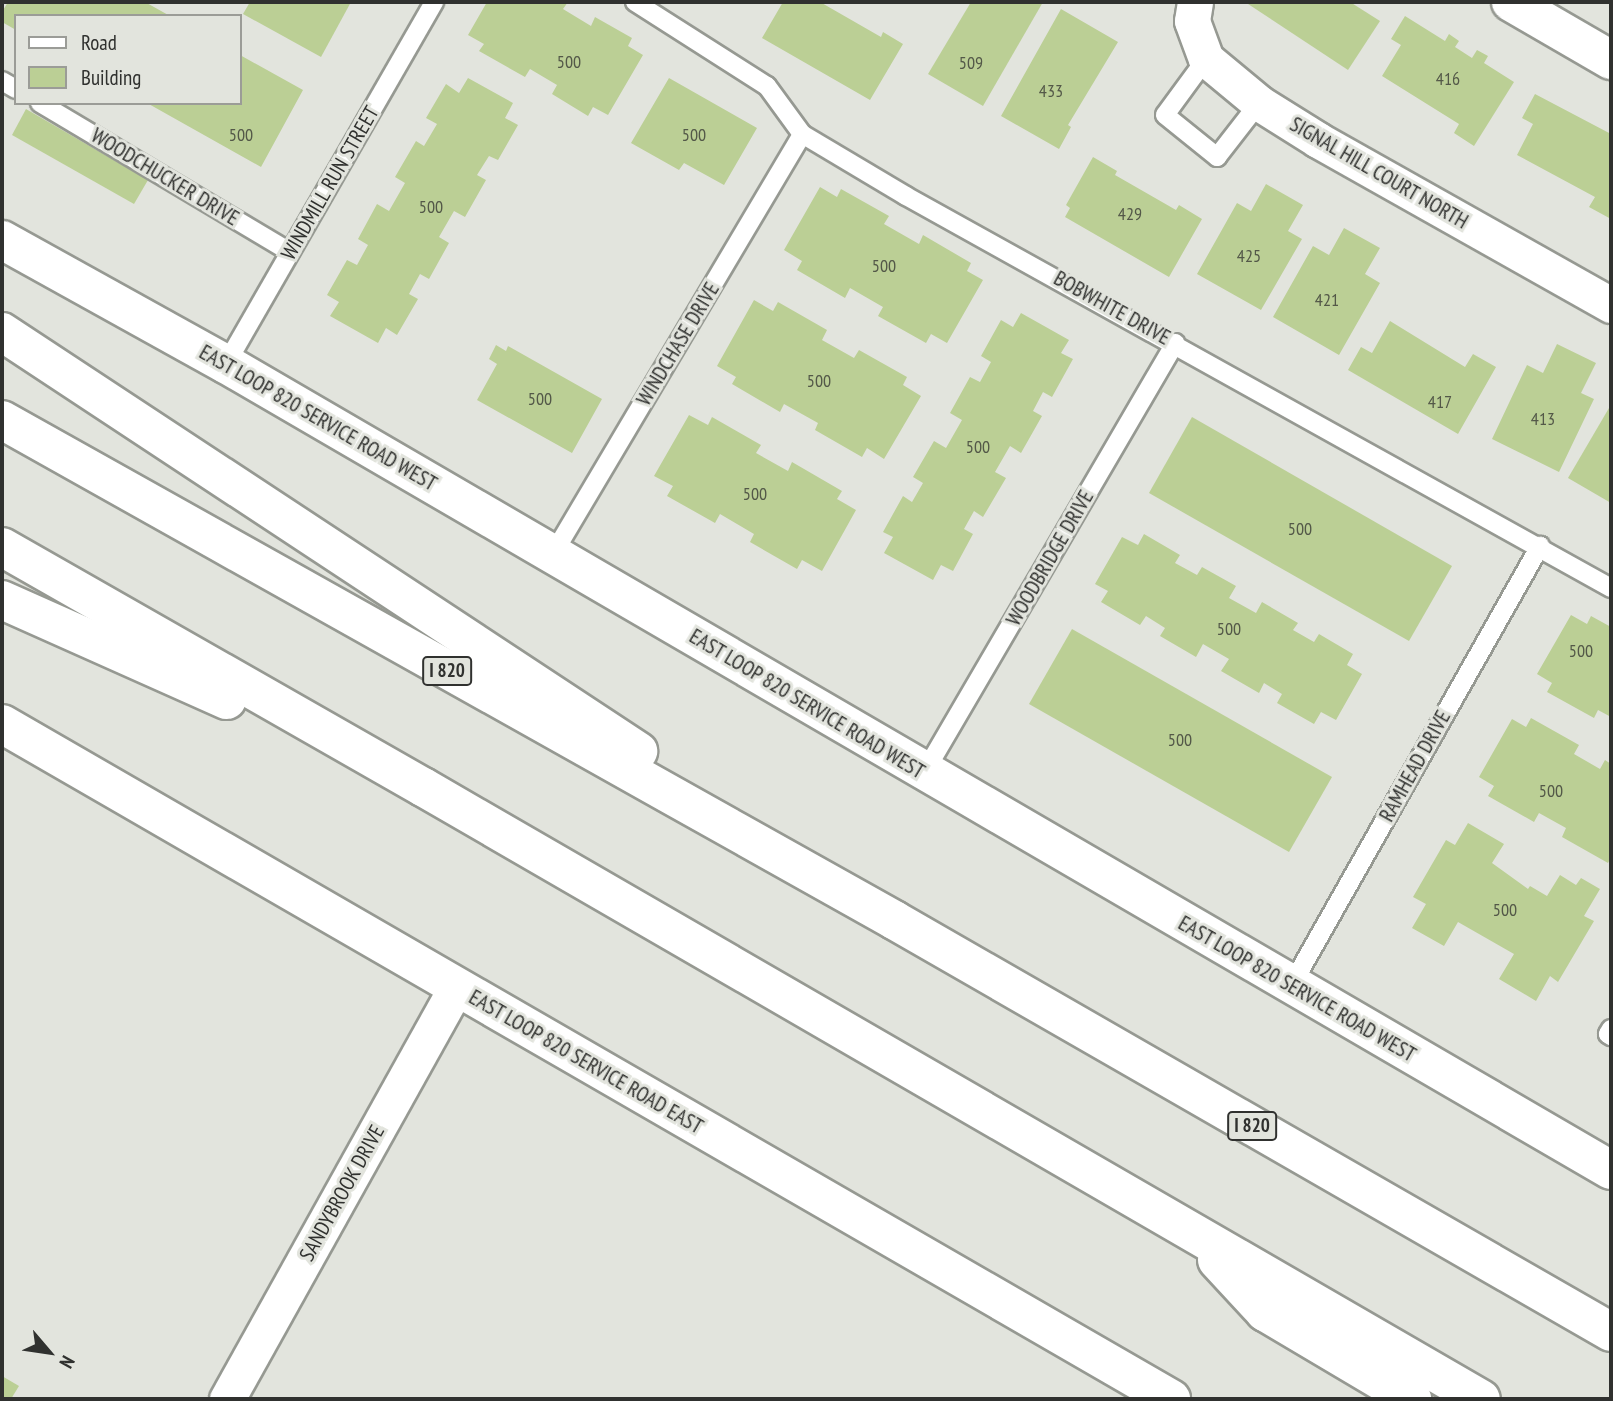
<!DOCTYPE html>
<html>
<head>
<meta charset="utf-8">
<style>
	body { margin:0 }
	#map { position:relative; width:1613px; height:1401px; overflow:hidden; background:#e2e4dd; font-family:"PT Sans Narrow",sans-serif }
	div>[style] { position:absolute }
	.building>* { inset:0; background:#bbcf95 }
	.roads { filter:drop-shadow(2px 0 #969992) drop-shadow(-2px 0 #969992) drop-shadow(0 2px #969992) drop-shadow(0 -2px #969992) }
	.service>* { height:18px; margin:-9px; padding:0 9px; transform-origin:9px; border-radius:9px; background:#fff }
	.minor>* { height:35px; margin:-17.5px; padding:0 17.5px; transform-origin:17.5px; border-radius:17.5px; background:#fff }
	.tertiary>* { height:38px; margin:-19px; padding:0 19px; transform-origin:19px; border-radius:19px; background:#fff }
	.secondary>* { height:38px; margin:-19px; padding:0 19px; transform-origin:19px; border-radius:19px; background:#fff }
	.motorway>* { height:38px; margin:-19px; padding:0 19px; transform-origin:19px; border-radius:19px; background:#fff }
	span { translate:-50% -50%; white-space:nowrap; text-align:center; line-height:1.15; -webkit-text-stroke:6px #e2e4dd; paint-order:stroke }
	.number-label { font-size:18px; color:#535848 }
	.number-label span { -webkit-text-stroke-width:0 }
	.shield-label span { padding:2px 5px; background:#e2e4dd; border:2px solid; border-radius:5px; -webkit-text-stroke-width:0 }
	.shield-label { font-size:19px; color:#30312f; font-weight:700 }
	.street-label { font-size:21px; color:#30312f }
	.frame { position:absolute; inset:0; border:4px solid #30312f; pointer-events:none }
	.legend { position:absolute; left:14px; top:14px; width:228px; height:91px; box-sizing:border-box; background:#e2e4dd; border:2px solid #9b9c97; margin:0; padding:9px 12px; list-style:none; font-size:21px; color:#30312f }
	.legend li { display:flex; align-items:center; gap:14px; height:35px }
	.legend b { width:35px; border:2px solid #9b9c97 }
	.north { position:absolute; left:14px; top:1317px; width:70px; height:70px; -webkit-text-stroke:5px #e2e4dd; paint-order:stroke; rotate:119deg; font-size:19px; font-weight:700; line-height:28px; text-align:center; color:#30312f }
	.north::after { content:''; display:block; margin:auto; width:24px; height:32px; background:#30312f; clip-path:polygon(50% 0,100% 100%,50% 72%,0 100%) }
</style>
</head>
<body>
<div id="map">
	<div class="building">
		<i style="clip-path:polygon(8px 2px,145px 2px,170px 16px,16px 16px,16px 30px,2px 22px,2px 12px)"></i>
		<i style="clip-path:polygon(250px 2px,351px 2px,321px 57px,243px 14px)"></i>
		<i style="clip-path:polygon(487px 2px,568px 2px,563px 9px,591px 26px,595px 17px,632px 38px,628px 46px,643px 55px,608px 115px,593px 107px,588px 116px,552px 94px,557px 85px,530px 69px,525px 77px,479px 51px,484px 44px,468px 35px)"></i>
		<i style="clip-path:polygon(783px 2px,820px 2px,881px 37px,883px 32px,903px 44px,870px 100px,762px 38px)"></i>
		<i style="clip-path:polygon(971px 2px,1043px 2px,983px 106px,928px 74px)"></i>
		<i style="clip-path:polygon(1245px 2px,1350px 2px,1380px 21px,1348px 70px)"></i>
		<i style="clip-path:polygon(1061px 9px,1118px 42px,1068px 125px,1071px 127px,1059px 149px,1001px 116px)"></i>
		<i style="clip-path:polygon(1405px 16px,1445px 41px,1449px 34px,1459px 41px,1455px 47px,1472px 58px,1477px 50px,1488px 56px,1484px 63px,1514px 82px,1474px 146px,1454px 133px,1459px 124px,1382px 76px,1401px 45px,1391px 39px)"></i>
		<i style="clip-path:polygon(240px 55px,303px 90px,261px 167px,147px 103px,240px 103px)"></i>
		<i style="clip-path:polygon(468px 78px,513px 103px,505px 118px,518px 125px,498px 160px,489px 156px,477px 175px,486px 180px,465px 217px,454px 211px,439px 237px,449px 243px,429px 279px,420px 274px,409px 294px,418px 299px,397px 335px,386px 328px,378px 343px,330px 316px,339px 302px,327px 295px,347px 260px,357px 265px,368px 245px,358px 239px,377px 204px,389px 211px,405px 183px,395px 177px,416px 141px,424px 146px,437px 124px,426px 118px,446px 84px,459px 93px)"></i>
		<i style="clip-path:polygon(669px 78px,757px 128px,724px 185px,684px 163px,679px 170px,631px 143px)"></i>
		<i style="clip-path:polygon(1535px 94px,1611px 134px,1611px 219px,1589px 207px,1595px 197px,1517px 155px,1533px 124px,1522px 118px)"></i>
		<i style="clip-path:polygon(26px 109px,148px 180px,134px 204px,12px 135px)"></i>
		<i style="clip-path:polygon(1093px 157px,1117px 171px,1115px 175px,1176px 210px,1179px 205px,1202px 219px,1169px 277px,1065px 217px,1070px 208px,1066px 205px)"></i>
		<i style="clip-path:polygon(1266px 184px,1303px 205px,1288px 231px,1302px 239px,1261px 310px,1197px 274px,1237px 203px,1251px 211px)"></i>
		<i style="clip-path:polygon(820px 187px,837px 197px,841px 189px,889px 216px,884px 224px,919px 244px,923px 235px,971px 263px,967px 271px,983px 280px,947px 343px,931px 334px,926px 343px,878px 316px,883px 307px,850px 288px,845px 298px,797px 270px,802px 261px,784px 250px)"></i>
		<i style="clip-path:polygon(1344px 228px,1380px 248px,1365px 274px,1380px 283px,1339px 355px,1273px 317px,1313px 246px,1329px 255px)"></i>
		<i style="clip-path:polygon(754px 300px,773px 311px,778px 302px,827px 330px,822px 340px,854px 358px,859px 350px,907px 377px,903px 385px,921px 396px,884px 459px,867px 448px,862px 457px,815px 430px,818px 423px,784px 404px,780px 412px,732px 384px,736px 377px,717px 366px)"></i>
		<i style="clip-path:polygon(1021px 313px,1069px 340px,1061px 353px,1073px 359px,1052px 397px,1043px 392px,1033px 411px,1042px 416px,1021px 453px,1010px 446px,995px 472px,1006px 478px,983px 517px,974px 511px,964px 529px,973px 534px,953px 571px,941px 565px,933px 580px,884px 553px,893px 537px,883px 532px,903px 496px,912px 502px,923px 483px,913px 477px,934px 441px,946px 448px,962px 420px,950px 413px,970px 377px,980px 382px,991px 362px,981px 356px,1001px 320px,1013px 327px)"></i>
		<i style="clip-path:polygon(1390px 321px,1465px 367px,1473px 354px,1496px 367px,1458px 434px,1348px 370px,1361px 347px,1372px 353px)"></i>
		<i style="clip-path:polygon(1557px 344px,1596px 363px,1581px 393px,1594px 399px,1559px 472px,1492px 439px,1527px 365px,1543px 373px)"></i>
		<i style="clip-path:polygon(496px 345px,506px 351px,508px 346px,602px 399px,572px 453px,477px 400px,497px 364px,489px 359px)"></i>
		<i style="clip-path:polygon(1609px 408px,1611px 410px,1611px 503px,1568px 478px)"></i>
		<i style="clip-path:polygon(689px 415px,708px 425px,712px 417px,761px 445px,756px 453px,788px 471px,792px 462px,842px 491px,837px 499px,856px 510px,822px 571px,802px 560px,797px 569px,750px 542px,754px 534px,720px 514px,715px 523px,667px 496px,673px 486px,654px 476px)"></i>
		<i style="clip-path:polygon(1192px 417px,1452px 566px,1409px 641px,1149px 493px)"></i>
		<i style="clip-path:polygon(1144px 534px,1180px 555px,1175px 563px,1197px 575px,1202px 567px,1236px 586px,1229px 598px,1256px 613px,1262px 602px,1298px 623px,1293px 630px,1314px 642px,1319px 634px,1353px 654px,1347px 665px,1362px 674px,1336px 720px,1321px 712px,1314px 724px,1277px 703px,1282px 694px,1264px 683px,1259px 693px,1221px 671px,1229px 659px,1203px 644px,1196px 657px,1160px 636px,1165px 628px,1146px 616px,1140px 625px,1101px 602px,1108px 591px,1095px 584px,1122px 537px,1138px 545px)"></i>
		<i style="clip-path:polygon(1571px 615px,1587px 624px,1591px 616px,1611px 627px,1611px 717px,1598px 710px,1594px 718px,1547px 692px,1552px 683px,1537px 674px)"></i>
		<i style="clip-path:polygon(1072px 629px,1332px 777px,1289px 852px,1029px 704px)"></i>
		<i style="clip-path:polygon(1531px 718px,1579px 745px,1574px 754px,1600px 769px,1605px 760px,1611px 764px,1611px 857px,1608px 863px,1562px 837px,1566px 828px,1539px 813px,1534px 822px,1488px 796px,1494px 786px,1479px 777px,1512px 719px,1526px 727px)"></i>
		<i style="clip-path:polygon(1468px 823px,1504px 844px,1492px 863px,1528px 889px,1530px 886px,1547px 896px,1560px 875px,1576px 885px,1581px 878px,1600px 889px,1584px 916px,1594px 921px,1558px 982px,1550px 976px,1536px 1001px,1499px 979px,1514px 954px,1458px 922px,1444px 946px,1412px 928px,1426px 904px,1413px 897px,1446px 840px,1455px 845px)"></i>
		<i style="clip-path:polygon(2px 1376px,19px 1386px,11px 1399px,2px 1399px)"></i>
	</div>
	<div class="roads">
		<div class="service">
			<i style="left:635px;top:2px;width:156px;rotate:32.5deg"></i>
			<i style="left:767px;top:86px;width:59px;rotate:53.9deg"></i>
			<i style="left:802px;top:134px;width:121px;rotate:30.8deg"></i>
			<i style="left:906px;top:196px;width:807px;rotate:29.08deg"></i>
			<i style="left:1206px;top:59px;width:69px;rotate:126.2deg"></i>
			<i style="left:1165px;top:115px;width:67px;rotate:38.9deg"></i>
			<i style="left:1217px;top:157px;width:68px;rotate:-52.1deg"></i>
			<i style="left:2px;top:81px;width:16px;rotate:30deg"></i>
			<i style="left:40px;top:103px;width:291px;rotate:30.8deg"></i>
			<i style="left:226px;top:364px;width:418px;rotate:-60.1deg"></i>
			<i style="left:553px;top:554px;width:488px;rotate:-59.3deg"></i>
			<i style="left:924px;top:773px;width:498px;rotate:-59.7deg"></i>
			<i style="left:1291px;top:986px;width:506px;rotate:-60.49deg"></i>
			<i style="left:1611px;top:1029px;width:6px;rotate:121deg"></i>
			<i style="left:1608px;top:1034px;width:4px;rotate:34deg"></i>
		</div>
		<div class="minor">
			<i style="left:1195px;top:2px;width:19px;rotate:99deg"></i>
			<i style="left:1192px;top:21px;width:40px;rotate:69.8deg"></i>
			<i style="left:1206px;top:59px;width:69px;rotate:39.7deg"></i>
			<i style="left:1259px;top:103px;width:70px;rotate:32.1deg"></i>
			<i style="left:1318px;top:140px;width:336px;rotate:29.4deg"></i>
			<i style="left:227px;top:1399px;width:471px;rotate:-60.9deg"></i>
		</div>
		<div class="tertiary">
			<i style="left:1511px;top:2px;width:116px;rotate:30.1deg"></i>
		</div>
		<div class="secondary">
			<i style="left:2px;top:240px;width:256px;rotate:29deg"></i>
			<i style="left:226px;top:364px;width:1602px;rotate:30.2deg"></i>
			<i style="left:2px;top:724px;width:1350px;rotate:30deg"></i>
		</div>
		<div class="motorway">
			<i style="left:2px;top:332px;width:762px;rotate:33.38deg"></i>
			<i style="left:2px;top:420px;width:1023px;rotate:29.27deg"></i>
			<i style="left:894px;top:920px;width:827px;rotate:29.88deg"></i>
			<i style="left:2px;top:547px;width:485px;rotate:29.7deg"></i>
			<i style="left:423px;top:787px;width:1222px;rotate:30.05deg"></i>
			<i style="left:2px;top:600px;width:246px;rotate:24deg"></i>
			<i style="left:1217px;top:1260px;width:71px;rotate:47.3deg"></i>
			<i style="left:1265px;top:1312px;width:171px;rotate:30.6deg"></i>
		</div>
	</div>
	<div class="number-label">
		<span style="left:569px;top:62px">500</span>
		<span style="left:971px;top:63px">509</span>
		<span style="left:1448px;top:79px">416</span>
		<span style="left:1051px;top:91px">433</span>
		<span style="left:241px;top:135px">500</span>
		<span style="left:694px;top:135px">500</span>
		<span style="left:431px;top:207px">500</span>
		<span style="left:1130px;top:214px">429</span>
		<span style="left:1249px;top:256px">425</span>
		<span style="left:884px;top:266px">500</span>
		<span style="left:1327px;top:300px">421</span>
		<span style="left:819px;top:381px">500</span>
		<span style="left:540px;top:399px">500</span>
		<span style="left:1440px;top:402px">417</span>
		<span style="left:1543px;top:419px">413</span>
		<span style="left:978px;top:447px">500</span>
		<span style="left:755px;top:494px">500</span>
		<span style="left:1300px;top:529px">500</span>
		<span style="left:1229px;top:629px">500</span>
		<span style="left:1581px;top:651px">500</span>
		<span style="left:1180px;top:740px">500</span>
		<span style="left:1551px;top:791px">500</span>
		<span style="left:1505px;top:910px">500</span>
	</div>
	<div class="shield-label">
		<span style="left:447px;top:671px">I 820</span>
		<span style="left:1252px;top:1126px">I 820</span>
	</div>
	<div class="street-label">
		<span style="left:1379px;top:173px;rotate:30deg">SIGNAL HILL COURT NORTH</span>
		<span style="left:165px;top:177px;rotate:31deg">WOODCHUCKER DRIVE</span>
		<span style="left:330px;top:183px;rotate:-60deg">WINDMILL RUN STREET</span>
		<span style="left:1112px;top:308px;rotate:29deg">BOBWHITE DRIVE</span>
		<span style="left:678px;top:344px;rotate:-59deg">WINDCHASE DRIVE</span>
		<span style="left:318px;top:418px;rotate:30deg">EAST LOOP 820 SERVICE ROAD WEST</span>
		<span style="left:1050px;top:558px;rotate:-60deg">WOODBRIDGE DRIVE</span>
		<span style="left:807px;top:704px;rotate:31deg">EAST LOOP 820 SERVICE ROAD WEST</span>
		<span style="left:1415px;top:766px;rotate:-61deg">RAMHEAD DRIVE</span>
		<span style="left:1297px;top:989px;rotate:30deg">EAST LOOP 820 SERVICE ROAD WEST</span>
		<span style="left:586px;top:1062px;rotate:30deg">EAST LOOP 820 SERVICE ROAD EAST</span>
		<span style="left:342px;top:1193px;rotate:-61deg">SANDYBROOK DRIVE</span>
	</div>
	<div class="frame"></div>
	<ul class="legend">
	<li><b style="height:9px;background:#fff"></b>Road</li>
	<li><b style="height:19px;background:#bbcf95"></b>Building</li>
	</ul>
	<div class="north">N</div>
</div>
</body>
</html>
